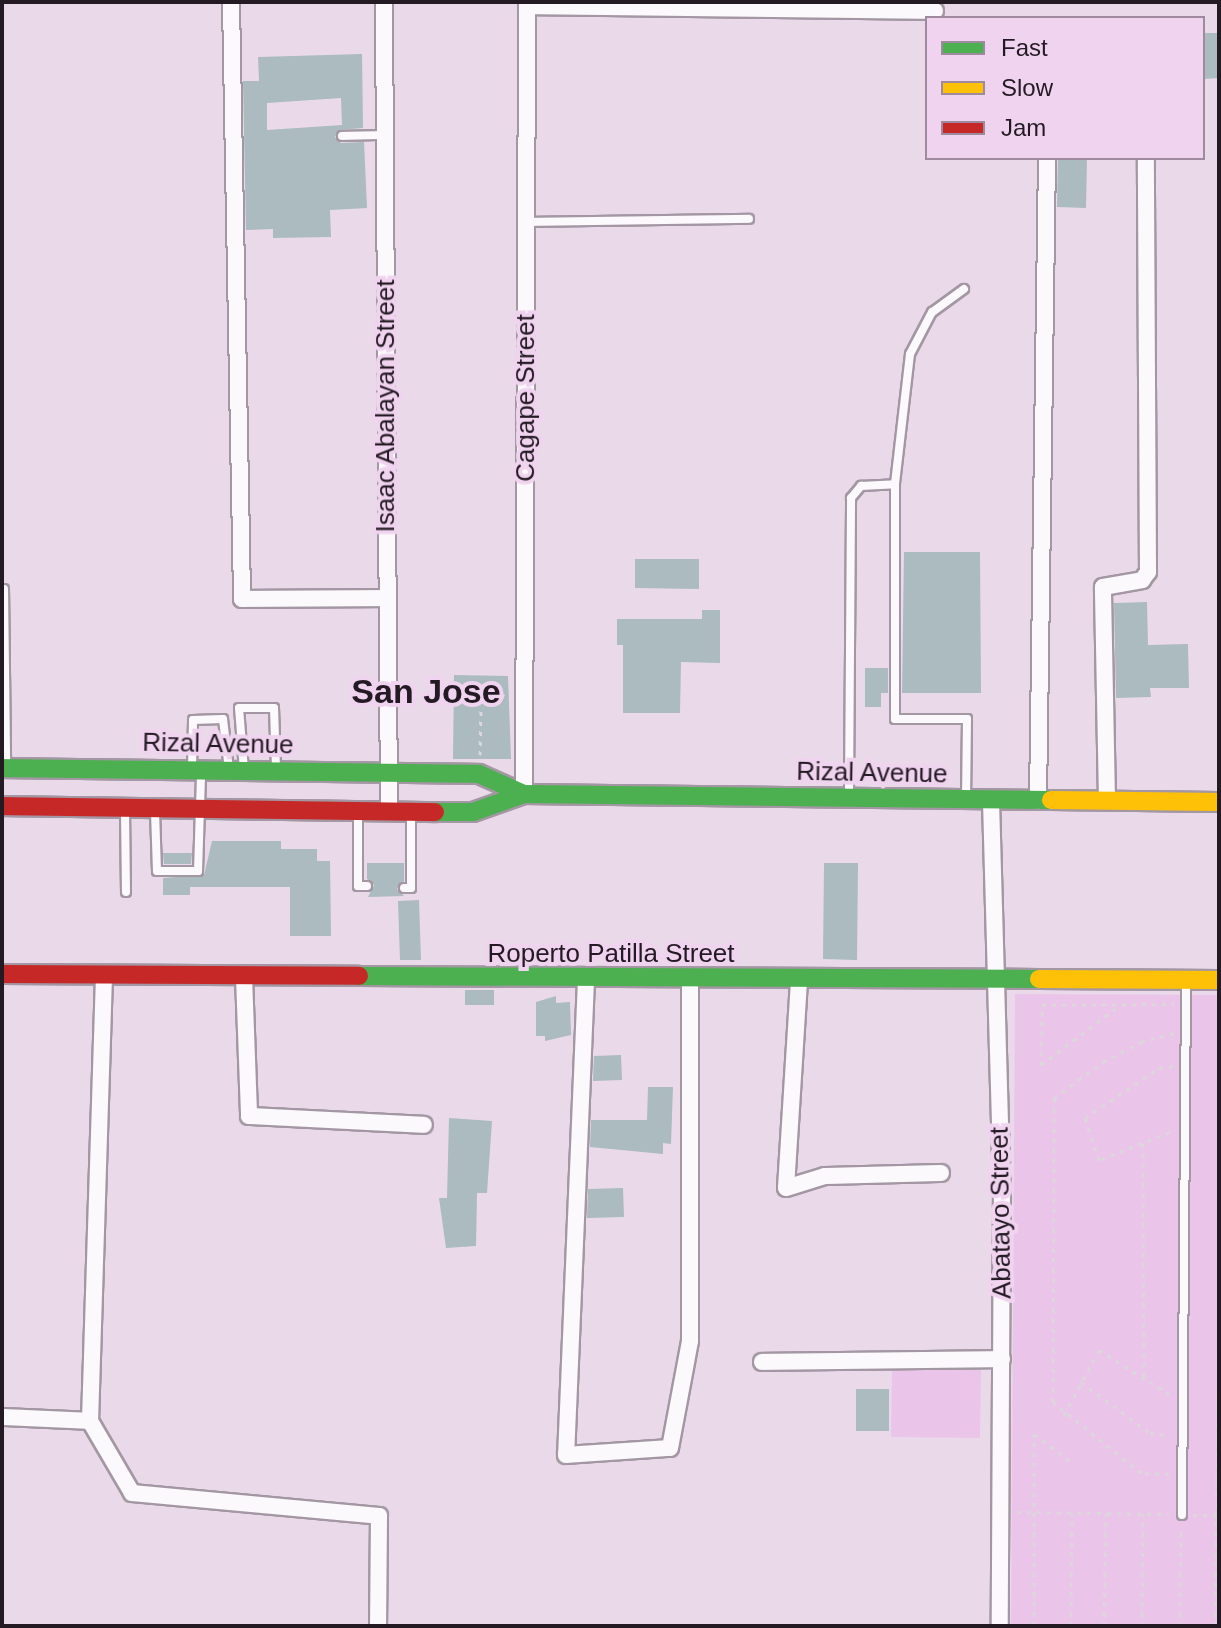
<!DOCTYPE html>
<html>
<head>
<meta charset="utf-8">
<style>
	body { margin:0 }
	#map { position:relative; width:1221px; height:1628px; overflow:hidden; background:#eadae9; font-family:Helvetica,sans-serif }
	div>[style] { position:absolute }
	.green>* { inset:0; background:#ebc4e9 }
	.building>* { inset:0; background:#abbbbf }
	.path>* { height:3px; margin-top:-1.5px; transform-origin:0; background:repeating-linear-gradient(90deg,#dbd7db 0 4px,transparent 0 10px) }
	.roads { filter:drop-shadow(2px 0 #a397a3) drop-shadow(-2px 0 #a397a3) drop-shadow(0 2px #a397a3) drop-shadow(0 -2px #a397a3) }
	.lane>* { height:8px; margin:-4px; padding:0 4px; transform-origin:4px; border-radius:4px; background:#fcf9fc }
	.street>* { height:16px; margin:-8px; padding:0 8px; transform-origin:8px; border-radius:8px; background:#fcf9fc }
	.fast>* { height:18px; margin:-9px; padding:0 9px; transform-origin:9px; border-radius:9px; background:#4caf50 }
	.slow>* { height:18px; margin:-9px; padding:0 9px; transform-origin:9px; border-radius:9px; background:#ffc107 }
	.jam>* { height:18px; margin:-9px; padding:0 9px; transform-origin:9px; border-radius:9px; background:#c62828 }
	span { translate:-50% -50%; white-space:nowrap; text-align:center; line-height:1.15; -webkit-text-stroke:8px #f0d4ef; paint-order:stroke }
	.street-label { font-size:26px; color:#241a24 }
	.district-label { font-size:34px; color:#241a24; font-weight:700 }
	.frame { position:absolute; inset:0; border:4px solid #241a24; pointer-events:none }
	.legend { position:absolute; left:925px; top:16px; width:280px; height:144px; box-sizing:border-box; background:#f0d4ef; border:2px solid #9e8a9e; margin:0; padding:10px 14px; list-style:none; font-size:24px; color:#241a24 }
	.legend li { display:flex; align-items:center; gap:16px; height:40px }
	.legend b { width:40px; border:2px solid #9e8a9e }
</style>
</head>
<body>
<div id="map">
	<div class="green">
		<i style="clip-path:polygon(1015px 994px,1219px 995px,1219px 1626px,1011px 1626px)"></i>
		<i style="clip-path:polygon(892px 1366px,981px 1367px,980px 1438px,891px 1437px)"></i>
	</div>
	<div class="building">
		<i style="clip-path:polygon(1203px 33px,1219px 33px,1219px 78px,1203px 79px)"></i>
		<i style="clip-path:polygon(evenodd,362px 54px,363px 128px,339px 130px,335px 137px,341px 143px,364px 142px,367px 208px,330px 210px,331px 237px,273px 238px,273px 229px,246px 230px,243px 81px,259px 81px,258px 57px,362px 54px,341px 98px,342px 125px,267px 130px,267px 103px,341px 98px)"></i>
		<i style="clip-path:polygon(1058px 158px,1087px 158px,1086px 208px,1057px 207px)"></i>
		<i style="clip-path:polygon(904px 552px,980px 552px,981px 693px,902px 693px)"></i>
		<i style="clip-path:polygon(635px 559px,699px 559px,699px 589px,635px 588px)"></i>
		<i style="clip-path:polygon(1147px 602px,1148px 645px,1188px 644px,1189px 688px,1150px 688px,1151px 697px,1116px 698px,1114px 603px)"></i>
		<i style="clip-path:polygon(702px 610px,720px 610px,720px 663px,681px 662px,680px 713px,623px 713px,623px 645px,617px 645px,617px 619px,702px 619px)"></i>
		<i style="clip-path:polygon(865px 668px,888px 668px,888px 693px,881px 693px,881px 707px,865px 707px)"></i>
		<i style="clip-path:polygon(454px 675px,508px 676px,511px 759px,453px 759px)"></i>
		<i style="clip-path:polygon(212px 841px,281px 841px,281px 849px,317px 849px,317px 861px,330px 861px,331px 936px,290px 936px,290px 887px,190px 887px,190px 895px,163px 895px,163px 878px,204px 875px)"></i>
		<i style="clip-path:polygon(163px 853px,192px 853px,191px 864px,164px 864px)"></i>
		<i style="clip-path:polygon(367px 863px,404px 863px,404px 881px,397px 889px,404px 896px,368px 897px,374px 885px,367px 879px)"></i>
		<i style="clip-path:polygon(824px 863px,858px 863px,857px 960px,823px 959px)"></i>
		<i style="clip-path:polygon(419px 900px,421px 960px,400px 960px,398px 901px)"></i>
		<i style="clip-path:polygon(465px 990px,494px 990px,494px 1005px,465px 1005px)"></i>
		<i style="clip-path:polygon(556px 996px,556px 1003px,570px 1002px,571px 1035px,545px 1041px,545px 1036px,536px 1036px,536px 1002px)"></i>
		<i style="clip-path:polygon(621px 1055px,622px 1080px,593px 1081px,594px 1056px)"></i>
		<i style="clip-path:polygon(648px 1087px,673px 1087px,671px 1144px,663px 1143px,663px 1154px,590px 1147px,591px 1120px,647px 1120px)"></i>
		<i style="clip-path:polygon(449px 1118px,492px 1121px,487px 1193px,477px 1193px,476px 1246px,446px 1248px,439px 1198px,447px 1198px)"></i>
		<i style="clip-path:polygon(623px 1188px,624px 1217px,587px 1218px,588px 1189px)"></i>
		<i style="clip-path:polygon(856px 1389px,889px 1389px,889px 1431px,856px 1431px)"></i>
	</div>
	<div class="path">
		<i style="left:480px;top:755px;width:47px;rotate:-88.8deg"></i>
		<i style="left:1041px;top:1065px;width:60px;rotate:-89deg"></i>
		<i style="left:1042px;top:1005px;width:132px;rotate:-0.4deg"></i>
		<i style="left:1041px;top:1065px;width:99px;rotate:-37.2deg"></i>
		<i style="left:1170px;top:1132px;width:76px;rotate:158.5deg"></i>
		<i style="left:1099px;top:1160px;width:44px;rotate:-108.4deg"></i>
		<i style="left:1085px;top:1118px;width:89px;rotate:-34deg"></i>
		<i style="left:1159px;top:1068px;width:15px;rotate:-8deg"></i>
		<i style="left:1143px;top:1143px;width:236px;rotate:89.8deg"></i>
		<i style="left:1081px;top:1382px;width:86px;rotate:36.5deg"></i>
		<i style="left:1150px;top:1433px;width:21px;rotate:8deg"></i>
		<i style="left:1064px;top:1415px;width:74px;rotate:-61.7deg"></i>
		<i style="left:1099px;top:1350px;width:83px;rotate:32.2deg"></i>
		<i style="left:1169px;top:1474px;width:28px;rotate:-178deg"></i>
		<i style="left:1141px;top:1473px;width:113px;rotate:-141.1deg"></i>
		<i style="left:1053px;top:1402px;width:304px;rotate:-89.8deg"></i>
		<i style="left:1054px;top:1098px;width:61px;rotate:-36.3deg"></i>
		<i style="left:1103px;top:1062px;width:43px;rotate:-27.8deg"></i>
		<i style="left:1141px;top:1042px;width:35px;rotate:-15deg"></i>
		<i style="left:1017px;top:1512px;width:152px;rotate:0.8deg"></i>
		<i style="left:1193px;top:1515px;width:26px"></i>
		<i style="left:1034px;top:1626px;width:192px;rotate:-90deg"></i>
		<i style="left:1034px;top:1434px;width:48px;rotate:37.3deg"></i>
		<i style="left:1071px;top:1626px;width:112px;rotate:-89.5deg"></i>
		<i style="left:1104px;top:1626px;width:112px;rotate:-89deg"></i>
		<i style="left:1142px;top:1626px;width:112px;rotate:-89.5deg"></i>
		<i style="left:1180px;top:1626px;width:100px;rotate:-89.4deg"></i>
		<i style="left:1215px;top:1626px;width:308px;rotate:-89.3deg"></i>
	</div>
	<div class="roads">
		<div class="lane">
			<i style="left:342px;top:136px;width:42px;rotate:-1.4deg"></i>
			<i style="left:527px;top:222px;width:222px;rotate:-0.8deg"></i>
			<i style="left:964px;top:289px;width:39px;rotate:144deg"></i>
			<i style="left:932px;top:312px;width:47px;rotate:117.6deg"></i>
			<i style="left:910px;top:354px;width:131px;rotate:96.6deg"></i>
			<i style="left:895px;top:484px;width:235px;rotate:90deg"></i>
			<i style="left:895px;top:719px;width:72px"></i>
			<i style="left:967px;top:719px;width:77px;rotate:90.7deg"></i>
			<i style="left:4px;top:589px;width:175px;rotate:89.3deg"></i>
			<i style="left:192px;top:769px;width:49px;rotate:-88.8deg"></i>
			<i style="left:193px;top:720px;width:30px;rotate:-2deg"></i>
			<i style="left:223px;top:719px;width:51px;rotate:83.3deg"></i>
			<i style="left:244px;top:770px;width:62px;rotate:-94.6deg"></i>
			<i style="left:239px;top:708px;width:35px"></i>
			<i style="left:274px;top:708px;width:61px;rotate:88.1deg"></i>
			<i style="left:849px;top:793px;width:295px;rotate:-89.6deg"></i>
			<i style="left:851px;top:498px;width:16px;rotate:-50deg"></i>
			<i style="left:861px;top:486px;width:34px;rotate:-3deg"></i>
			<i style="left:125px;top:811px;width:81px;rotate:89.3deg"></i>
			<i style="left:155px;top:811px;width:60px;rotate:88.1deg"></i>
			<i style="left:157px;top:871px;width:41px"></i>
			<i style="left:198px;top:871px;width:97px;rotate:-88.2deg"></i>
			<i style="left:358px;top:814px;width:72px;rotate:90deg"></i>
			<i style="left:358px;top:886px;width:9px"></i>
			<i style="left:404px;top:888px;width:7px"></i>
			<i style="left:411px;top:888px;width:73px;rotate:-90deg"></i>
			<i style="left:1182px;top:1515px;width:532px;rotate:-89.57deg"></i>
		</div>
		<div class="street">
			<i style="left:231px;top:2px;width:597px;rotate:88.94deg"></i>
			<i style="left:242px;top:599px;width:144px;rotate:-0.4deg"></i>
			<i style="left:384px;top:2px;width:808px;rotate:89.65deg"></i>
			<i style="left:527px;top:6px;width:408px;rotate:0.7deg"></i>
			<i style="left:524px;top:794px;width:792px;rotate:-89.78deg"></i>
			<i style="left:991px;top:801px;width:384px;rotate:88.4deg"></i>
			<i style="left:1002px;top:1185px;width:441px;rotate:90.3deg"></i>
			<i style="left:1038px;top:801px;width:643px;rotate:-89.2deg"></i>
			<i style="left:1107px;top:801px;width:214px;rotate:-91.1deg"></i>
			<i style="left:1103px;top:587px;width:40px;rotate:-10deg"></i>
			<i style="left:1142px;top:580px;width:10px;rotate:-53deg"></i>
			<i style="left:1148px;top:572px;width:414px;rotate:-90.3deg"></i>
			<i style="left:244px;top:977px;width:139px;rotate:87.9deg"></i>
			<i style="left:249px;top:1116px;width:175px;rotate:2.9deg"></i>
			<i style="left:586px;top:980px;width:475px;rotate:92.4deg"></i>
			<i style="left:566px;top:1455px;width:104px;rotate:-3.9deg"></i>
			<i style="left:670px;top:1448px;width:109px;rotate:-79.4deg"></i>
			<i style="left:690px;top:1341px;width:360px;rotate:-90deg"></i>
			<i style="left:799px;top:981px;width:207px;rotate:93.6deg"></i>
			<i style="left:786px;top:1188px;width:41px;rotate:-17.1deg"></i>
			<i style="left:825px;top:1176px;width:116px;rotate:-1.5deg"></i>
			<i style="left:762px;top:1362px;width:240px;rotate:-0.7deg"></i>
			<i style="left:2px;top:1417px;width:88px;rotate:2.6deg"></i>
			<i style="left:90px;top:1421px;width:445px;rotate:-88.2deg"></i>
			<i style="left:90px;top:1421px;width:83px;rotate:59.7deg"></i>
			<i style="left:132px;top:1493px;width:248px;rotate:5.3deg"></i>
			<i style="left:379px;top:1516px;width:110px;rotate:90.5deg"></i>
		</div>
		<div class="fast">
			<i style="left:2px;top:768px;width:477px;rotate:0.7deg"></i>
			<i style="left:479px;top:774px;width:49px;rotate:24deg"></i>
			<i style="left:435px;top:812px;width:38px"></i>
			<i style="left:473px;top:812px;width:54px;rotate:-19.4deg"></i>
			<i style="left:524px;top:794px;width:527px;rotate:0.65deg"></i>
			<i style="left:359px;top:976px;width:680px;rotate:0.25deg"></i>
		</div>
		<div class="slow">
			<i style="left:1051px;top:800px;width:168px;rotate:0.7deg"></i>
			<i style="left:1039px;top:979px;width:180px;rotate:0.3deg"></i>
		</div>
		<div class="jam">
			<i style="left:2px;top:806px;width:433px;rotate:0.8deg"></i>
			<i style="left:2px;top:974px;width:357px;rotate:0.3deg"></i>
		</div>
	</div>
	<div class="street-label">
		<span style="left:526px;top:398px;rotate:-90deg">Cagape Street</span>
		<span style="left:386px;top:406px;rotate:-90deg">Isaac Abalayan Street</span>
		<span style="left:218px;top:744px;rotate:1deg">Rizal Avenue</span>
		<span style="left:872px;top:773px;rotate:1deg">Rizal Avenue</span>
		<span style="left:611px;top:954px">Roperto Patilla Street</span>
		<span style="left:1001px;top:1213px;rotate:-91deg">Abatayo Street</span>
	</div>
	<div class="district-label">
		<span style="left:426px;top:692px">San Jose</span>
	</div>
	<div class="frame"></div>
	<ul class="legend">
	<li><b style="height:10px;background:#4caf50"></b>Fast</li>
	<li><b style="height:10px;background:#ffc107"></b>Slow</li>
	<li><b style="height:10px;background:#c62828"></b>Jam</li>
	</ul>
</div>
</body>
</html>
